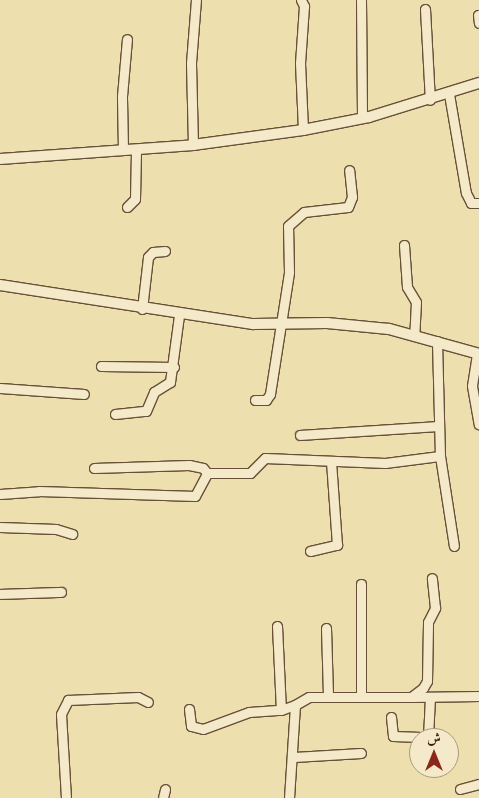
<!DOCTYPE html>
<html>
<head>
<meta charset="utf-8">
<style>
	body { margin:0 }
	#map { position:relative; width:479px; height:798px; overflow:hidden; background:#eedfae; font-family:"IM FELL DW Pica",Amiri,serif }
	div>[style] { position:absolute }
	.roads { filter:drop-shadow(1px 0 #685038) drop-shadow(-1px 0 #685038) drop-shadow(0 1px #685038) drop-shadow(0 -1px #685038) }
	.minor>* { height:9px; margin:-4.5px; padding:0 4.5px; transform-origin:4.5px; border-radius:4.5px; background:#f4eaca }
	.tertiary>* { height:10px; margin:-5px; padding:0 5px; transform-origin:5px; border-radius:5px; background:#f4eaca }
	span { translate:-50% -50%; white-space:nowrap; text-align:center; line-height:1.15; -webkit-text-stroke:4px #f4eaca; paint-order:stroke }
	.north { position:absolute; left:409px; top:728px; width:50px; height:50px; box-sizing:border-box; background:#f4eaca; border:1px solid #aa9980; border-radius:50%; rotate:0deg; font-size:14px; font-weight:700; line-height:20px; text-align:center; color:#3b2010 }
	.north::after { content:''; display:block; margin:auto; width:18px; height:22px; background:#8f2418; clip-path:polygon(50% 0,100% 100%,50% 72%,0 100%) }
</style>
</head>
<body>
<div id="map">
	<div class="roads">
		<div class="minor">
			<i style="left:301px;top:0;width:7px;rotate:63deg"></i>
			<i style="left:304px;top:6px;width:57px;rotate:94deg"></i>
			<i style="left:300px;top:63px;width:67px;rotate:87.4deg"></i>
			<i style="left:361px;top:0;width:118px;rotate:89.5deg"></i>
			<i style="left:425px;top:9px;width:91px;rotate:86.9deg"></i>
			<i style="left:478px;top:15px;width:8px;rotate:83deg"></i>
			<i style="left:449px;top:94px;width:100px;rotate:80.3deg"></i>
			<i style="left:466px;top:193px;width:11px;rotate:63deg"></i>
			<i style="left:471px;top:203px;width:8px"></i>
			<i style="left:193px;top:145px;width:82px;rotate:-91.4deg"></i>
			<i style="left:191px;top:63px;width:63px;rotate:-85.5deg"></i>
			<i style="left:123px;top:150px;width:54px;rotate:-91.1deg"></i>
			<i style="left:122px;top:96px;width:57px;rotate:-85deg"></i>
			<i style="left:127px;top:207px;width:11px;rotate:-45deg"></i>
			<i style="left:135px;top:199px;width:49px;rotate:-88.8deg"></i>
			<i style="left:404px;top:245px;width:42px;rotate:85.9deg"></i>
			<i style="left:407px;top:287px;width:17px;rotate:59deg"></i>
			<i style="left:416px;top:302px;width:33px;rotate:93deg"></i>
			<i style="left:142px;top:309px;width:52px;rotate:-83.4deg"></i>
			<i style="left:148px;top:257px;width:7px;rotate:-45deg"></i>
			<i style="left:153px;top:252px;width:12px;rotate:-5deg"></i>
			<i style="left:477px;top:354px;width:32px;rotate:99deg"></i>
			<i style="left:472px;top:386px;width:39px;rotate:80deg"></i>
			<i style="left:101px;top:366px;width:73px;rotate:0.8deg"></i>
			<i style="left:0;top:388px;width:84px;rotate:4.1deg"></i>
			<i style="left:255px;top:400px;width:11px"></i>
			<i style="left:266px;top:400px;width:7px;rotate:-56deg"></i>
			<i style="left:270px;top:394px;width:123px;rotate:-81.1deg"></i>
			<i style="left:289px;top:272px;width:46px;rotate:-91.2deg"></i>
			<i style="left:288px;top:226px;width:21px;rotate:-41deg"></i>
			<i style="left:304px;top:212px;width:44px;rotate:-6.5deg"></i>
			<i style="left:348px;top:207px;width:11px;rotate:-68deg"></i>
			<i style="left:352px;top:197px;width:27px;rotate:-96deg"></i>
			<i style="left:115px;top:414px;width:31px;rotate:-6deg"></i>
			<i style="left:146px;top:411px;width:21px;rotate:-67deg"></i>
			<i style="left:154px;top:392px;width:19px;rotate:-32deg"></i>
			<i style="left:170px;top:382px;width:68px;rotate:-82.3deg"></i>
			<i style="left:300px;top:435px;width:138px;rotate:-3.7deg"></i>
			<i style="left:440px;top:456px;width:91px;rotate:81.2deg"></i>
			<i style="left:94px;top:468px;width:95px;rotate:-1.8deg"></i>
			<i style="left:189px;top:465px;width:14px;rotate:12deg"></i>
			<i style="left:203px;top:468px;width:6px;rotate:51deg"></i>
			<i style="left:0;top:494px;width:39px;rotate:-4deg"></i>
			<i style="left:39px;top:491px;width:156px;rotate:1.8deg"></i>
			<i style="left:195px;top:496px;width:26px;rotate:-62deg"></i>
			<i style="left:207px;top:473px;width:43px"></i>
			<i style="left:250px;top:473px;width:21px;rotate:-45deg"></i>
			<i style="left:265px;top:458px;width:120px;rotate:2.4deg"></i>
			<i style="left:385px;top:463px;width:55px;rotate:-7.3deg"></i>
			<i style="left:440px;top:456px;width:115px;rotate:-91.5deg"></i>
			<i style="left:0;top:527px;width:56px;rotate:2deg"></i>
			<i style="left:56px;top:529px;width:17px;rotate:17deg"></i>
			<i style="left:310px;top:551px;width:28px;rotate:-13deg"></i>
			<i style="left:337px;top:545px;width:83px;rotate:-94.1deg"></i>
			<i style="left:361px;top:584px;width:112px;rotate:90deg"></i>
			<i style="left:0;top:594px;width:61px;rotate:-1.9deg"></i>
			<i style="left:277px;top:626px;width:84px;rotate:87.3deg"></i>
			<i style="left:326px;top:628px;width:69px;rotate:88.3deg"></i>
			<i style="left:411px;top:697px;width:68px;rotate:-0.8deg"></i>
			<i style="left:189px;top:709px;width:17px;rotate:83deg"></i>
			<i style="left:191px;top:726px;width:12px;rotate:14deg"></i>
			<i style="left:203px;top:729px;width:49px;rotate:-20.3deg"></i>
			<i style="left:249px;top:712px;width:32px;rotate:-4deg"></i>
			<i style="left:281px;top:710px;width:15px;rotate:-20deg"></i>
			<i style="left:391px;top:717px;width:19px;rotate:84deg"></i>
			<i style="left:393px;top:736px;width:35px;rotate:2deg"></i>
			<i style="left:428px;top:737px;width:40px;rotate:-87.1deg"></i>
			<i style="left:294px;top:757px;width:67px;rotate:-3.4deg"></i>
			<i style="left:460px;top:789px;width:20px;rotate:-15deg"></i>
			<i style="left:66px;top:798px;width:84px;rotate:-93.4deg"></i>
			<i style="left:61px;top:714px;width:16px;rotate:-63deg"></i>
			<i style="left:68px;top:700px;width:70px;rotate:-2.5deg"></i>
			<i style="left:138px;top:697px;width:11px;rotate:27deg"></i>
			<i style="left:163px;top:798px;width:9px;rotate:-77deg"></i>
			<i style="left:289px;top:798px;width:93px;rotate:-86.3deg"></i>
			<i style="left:295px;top:705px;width:16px;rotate:-30deg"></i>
			<i style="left:309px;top:697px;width:102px"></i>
			<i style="left:411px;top:697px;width:15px;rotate:-37deg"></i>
			<i style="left:423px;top:688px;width:8px;rotate:-60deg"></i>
			<i style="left:427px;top:681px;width:59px;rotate:-89deg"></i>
			<i style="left:428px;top:622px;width:16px;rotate:-63deg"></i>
			<i style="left:435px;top:608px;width:30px;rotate:-96deg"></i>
		</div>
		<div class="tertiary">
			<i style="left:0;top:159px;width:194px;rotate:-4.1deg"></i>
			<i style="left:193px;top:145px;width:111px;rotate:-7.8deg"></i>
			<i style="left:303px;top:130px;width:67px;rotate:-11.1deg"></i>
			<i style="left:369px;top:117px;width:115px;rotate:-17.2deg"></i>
			<i style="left:0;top:285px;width:256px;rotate:8.8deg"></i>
			<i style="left:253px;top:324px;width:74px;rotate:-0.8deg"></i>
			<i style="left:327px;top:323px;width:62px;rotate:5.5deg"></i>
			<i style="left:389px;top:329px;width:93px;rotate:15.5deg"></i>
		</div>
	</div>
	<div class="north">ش</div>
</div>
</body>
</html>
